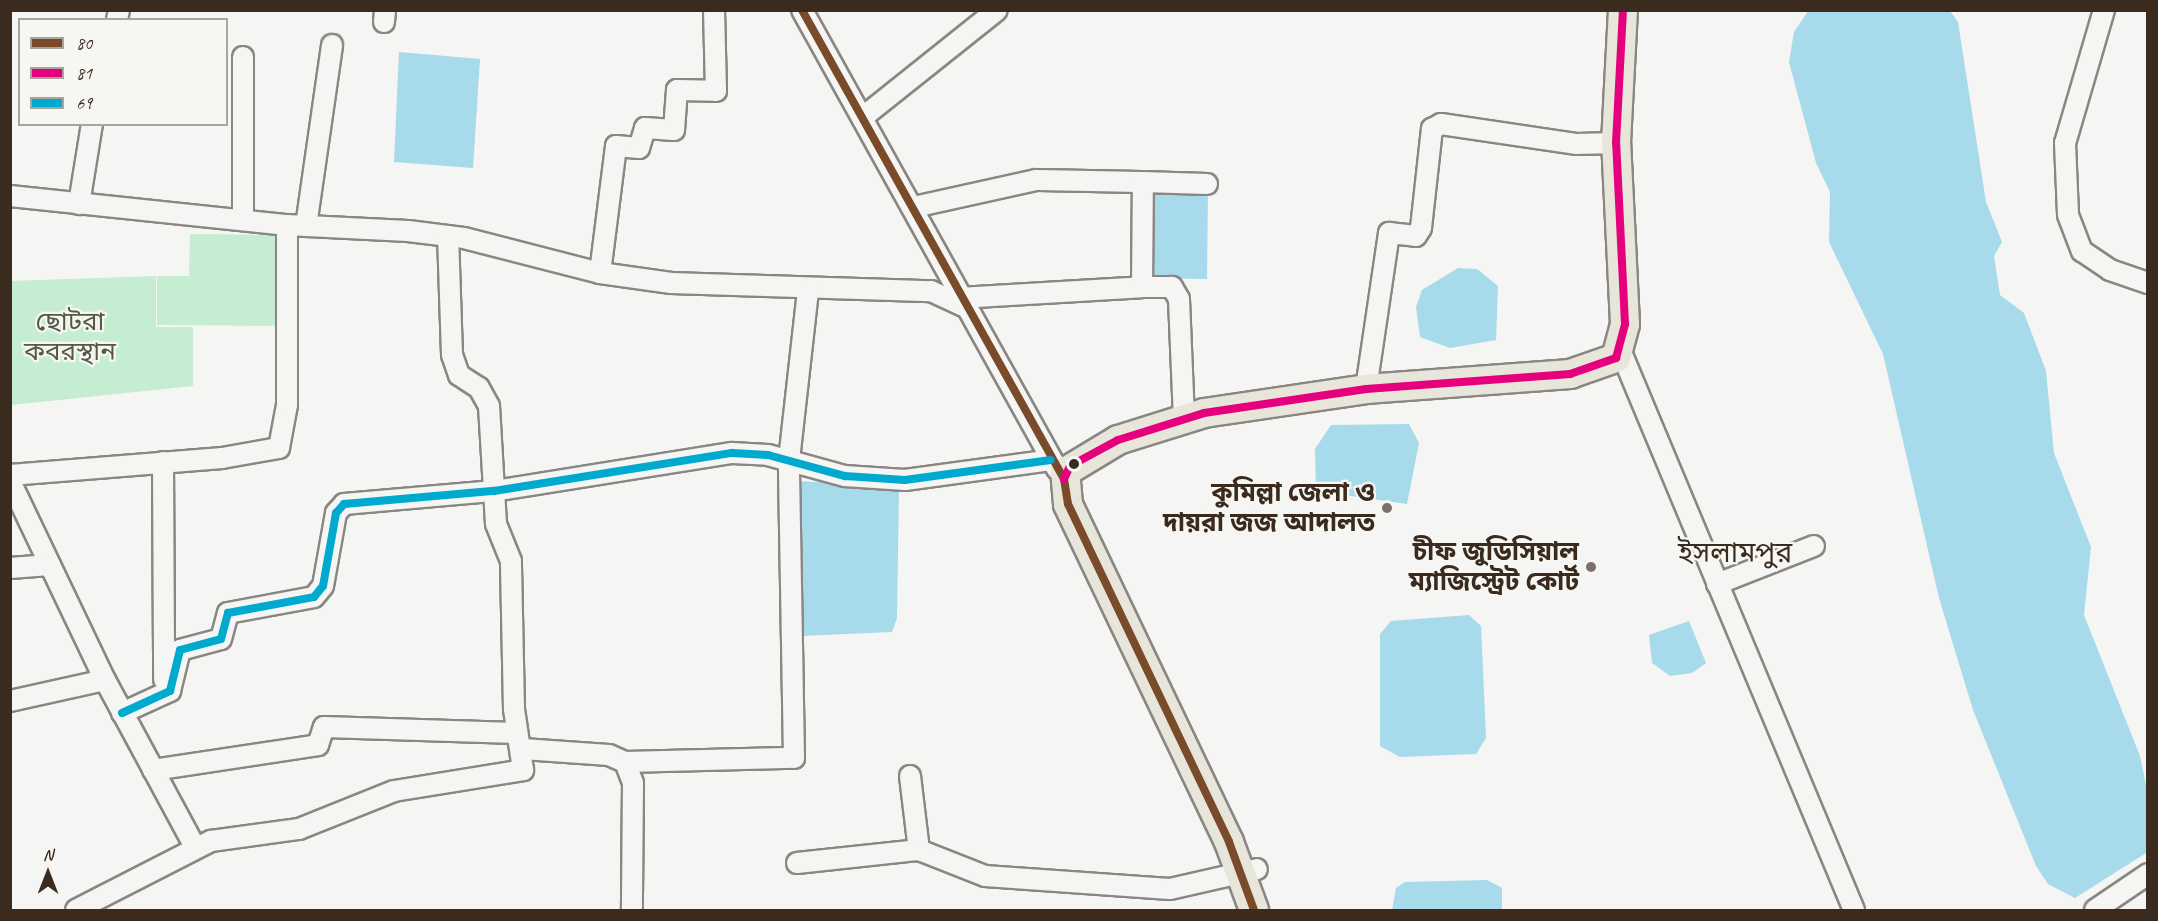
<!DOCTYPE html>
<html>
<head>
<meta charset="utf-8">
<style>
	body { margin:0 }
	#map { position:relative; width:2158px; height:921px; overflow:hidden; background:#f5f5f3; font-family:Caveat,"Noto Sans Bengali",sans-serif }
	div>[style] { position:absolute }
	.green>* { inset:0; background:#c5edd1 }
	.water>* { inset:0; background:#a7daea }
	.roads { filter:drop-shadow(2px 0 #8a8683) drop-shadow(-2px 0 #8a8683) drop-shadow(0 2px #8a8683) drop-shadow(0 -2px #8a8683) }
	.minor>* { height:20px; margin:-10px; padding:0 10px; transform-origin:10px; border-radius:10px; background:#f5f5f3 }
	.highway>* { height:28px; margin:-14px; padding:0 14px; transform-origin:14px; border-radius:14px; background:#e8e6da }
	.bus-1>* { height:8px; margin:-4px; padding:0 4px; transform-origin:4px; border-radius:4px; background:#7a4b2a }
	.bus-2>* { height:8px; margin:-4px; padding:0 4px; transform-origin:4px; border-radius:4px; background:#e5007d }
	.bus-3>* { height:8px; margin:-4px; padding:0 4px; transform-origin:4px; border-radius:4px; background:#00a9ce }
	.dots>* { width:16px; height:16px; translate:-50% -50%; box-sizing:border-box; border:3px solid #f6f6f2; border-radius:50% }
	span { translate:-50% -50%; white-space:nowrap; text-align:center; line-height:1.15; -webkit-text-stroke:4.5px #f6f6f2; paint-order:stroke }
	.park-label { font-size:26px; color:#545944 }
	.poi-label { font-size:26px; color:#3b2a1e; font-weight:700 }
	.right { translate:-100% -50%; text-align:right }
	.quarter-label { font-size:28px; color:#3b2a1e }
	.frame { position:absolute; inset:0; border:12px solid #3b2a1e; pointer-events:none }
	.legend { position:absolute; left:18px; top:18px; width:210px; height:108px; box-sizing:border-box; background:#f6f6f2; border:2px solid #aba49d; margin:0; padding:8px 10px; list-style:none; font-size:18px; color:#3b2a1e }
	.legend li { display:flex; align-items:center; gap:12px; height:30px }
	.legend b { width:30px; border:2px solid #aba49d }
	.north { position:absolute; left:18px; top:843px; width:60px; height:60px; -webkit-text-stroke:4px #f6f6f2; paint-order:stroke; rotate:0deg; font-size:16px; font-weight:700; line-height:24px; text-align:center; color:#3b2a1e }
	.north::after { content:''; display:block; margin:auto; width:21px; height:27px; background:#3b2a1e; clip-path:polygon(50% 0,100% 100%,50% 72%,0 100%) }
</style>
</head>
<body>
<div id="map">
	<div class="green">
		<i style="clip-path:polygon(190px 234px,281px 235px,280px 326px,157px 325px,157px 276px,189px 276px)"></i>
		<i style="clip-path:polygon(156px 276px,156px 327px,193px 327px,193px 386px,11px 405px,10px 281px)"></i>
	</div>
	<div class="water">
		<i style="clip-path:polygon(1808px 11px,1950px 11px,1958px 22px,1986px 202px,2002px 242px,1994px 256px,2000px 295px,2024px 313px,2046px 371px,2054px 453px,2091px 547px,2084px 615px,2140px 756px,2147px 790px,2146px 853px,2075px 898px,2048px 884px,2036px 866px,1973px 710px,1939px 598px,1883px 354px,1829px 242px,1830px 192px,1816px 163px,1789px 62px,1794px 32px)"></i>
		<i style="clip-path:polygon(399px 52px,480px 59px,473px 168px,394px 162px)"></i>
		<i style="clip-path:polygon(1149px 189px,1208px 190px,1207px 279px,1148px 278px)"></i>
		<i style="clip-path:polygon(1458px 268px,1477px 269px,1498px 286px,1496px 340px,1450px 348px,1420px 337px,1416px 307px,1422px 290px)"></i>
		<i style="clip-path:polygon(1409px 424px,1419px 443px,1407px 504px,1316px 491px,1315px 449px,1331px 425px)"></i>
		<i style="clip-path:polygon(798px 481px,899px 487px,897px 618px,892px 632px,801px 636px)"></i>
		<i style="clip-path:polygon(1469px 615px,1481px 626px,1486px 738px,1476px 754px,1400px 757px,1380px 746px,1380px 634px,1391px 621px)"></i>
		<i style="clip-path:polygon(1689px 621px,1706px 663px,1692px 673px,1670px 676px,1652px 663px,1649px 635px)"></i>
		<i style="clip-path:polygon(1487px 880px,1502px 888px,1502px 910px,1392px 910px,1396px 888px,1405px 882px)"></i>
	</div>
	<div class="roads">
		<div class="minor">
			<i style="left:802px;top:10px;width:525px;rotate:60.95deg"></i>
			<i style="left:2104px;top:10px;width:139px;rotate:106.3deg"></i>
			<i style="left:2065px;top:143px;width:72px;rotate:87.6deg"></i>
			<i style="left:2068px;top:215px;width:39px;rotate:69deg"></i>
			<i style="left:2082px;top:251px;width:34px;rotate:34deg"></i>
			<i style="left:2110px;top:270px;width:40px;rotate:18.9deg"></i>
			<i style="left:117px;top:20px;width:10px;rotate:-79deg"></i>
			<i style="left:384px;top:22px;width:12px;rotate:-85deg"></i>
			<i style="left:243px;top:57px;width:163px;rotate:90deg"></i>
			<i style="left:863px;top:117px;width:171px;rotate:-38.6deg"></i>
			<i style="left:10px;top:196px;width:279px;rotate:6deg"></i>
			<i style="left:287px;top:225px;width:121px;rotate:2.8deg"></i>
			<i style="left:408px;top:231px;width:56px;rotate:7.1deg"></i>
			<i style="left:464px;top:238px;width:140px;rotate:14.4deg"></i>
			<i style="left:600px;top:273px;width:72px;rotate:8deg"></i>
			<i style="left:671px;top:283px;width:260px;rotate:1.8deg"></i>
			<i style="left:931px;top:291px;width:35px;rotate:25deg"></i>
			<i style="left:79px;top:204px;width:81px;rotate:-80.8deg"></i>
			<i style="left:914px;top:207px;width:125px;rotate:-12.5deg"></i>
			<i style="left:1036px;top:180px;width:107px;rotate:1.1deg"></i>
			<i style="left:306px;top:226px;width:183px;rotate:-81.8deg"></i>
			<i style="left:600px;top:273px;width:128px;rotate:-82.8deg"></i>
			<i style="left:616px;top:146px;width:23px;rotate:5deg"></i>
			<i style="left:639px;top:148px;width:21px;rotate:-73deg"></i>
			<i style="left:645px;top:128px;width:29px;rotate:4deg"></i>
			<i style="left:674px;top:130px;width:40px;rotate:-85.7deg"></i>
			<i style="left:677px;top:90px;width:39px;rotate:1deg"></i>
			<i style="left:716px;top:91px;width:81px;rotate:-91.4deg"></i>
			<i style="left:959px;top:298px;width:183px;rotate:-3.4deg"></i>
			<i style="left:1621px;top:352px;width:605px;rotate:67.34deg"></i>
			<i style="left:1366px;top:389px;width:158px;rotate:-81.6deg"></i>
			<i style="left:1389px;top:233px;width:27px;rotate:6deg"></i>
			<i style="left:1416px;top:236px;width:9px;rotate:-58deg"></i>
			<i style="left:1421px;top:228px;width:100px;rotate:-83.7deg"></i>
			<i style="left:1432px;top:129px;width:10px;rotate:-29deg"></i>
			<i style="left:1441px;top:124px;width:136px;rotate:8.4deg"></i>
			<i style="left:1576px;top:144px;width:40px;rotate:-1.4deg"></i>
			<i style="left:1184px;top:419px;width:120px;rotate:-92.4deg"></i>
			<i style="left:1179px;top:299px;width:14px;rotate:-120deg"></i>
			<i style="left:1172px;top:287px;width:30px;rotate:180deg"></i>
			<i style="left:1142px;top:287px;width:105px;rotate:-89.5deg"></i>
			<i style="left:1143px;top:182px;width:64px;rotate:1.8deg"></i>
			<i style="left:163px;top:462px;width:218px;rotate:89.7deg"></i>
			<i style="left:10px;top:475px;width:213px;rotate:-4.6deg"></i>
			<i style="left:222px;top:458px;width:58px;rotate:-10deg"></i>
			<i style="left:279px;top:448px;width:44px;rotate:-79.5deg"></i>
			<i style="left:287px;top:405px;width:180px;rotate:-90deg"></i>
			<i style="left:10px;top:481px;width:221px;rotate:64.5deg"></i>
			<i style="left:105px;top:680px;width:190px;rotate:61.7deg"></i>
			<i style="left:10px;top:568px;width:40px;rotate:-4.3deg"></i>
			<i style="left:1717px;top:584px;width:104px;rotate:-21.4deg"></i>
			<i style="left:10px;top:701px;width:97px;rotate:-12.5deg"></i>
			<i style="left:122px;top:713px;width:53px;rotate:-24.6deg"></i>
			<i style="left:170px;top:691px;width:42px;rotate:-76.3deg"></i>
			<i style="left:180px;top:650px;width:42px;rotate:-15deg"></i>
			<i style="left:221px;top:639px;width:27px;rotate:-75deg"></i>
			<i style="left:228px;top:613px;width:87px;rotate:-10.5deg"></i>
			<i style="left:314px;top:597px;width:14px;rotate:-51deg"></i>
			<i style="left:323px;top:586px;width:74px;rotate:-79.9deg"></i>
			<i style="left:336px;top:513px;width:12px;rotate:-48deg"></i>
			<i style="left:344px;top:504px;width:151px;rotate:-5deg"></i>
			<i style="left:494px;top:491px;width:241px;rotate:-9.1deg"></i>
			<i style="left:732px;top:453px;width:36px;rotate:3deg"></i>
			<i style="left:768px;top:455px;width:80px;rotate:15.3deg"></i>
			<i style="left:845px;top:476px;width:60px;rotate:3.8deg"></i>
			<i style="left:905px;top:480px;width:147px;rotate:-7.8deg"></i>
			<i style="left:523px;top:749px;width:86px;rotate:4deg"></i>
			<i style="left:609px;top:755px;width:17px;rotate:24deg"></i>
			<i style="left:625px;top:762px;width:22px;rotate:69deg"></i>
			<i style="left:633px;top:783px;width:127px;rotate:90.5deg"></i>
			<i style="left:625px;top:762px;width:169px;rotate:-1.4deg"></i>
			<i style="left:794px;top:758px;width:298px;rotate:-91deg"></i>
			<i style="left:789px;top:460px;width:170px;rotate:-83.6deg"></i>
			<i style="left:153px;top:770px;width:167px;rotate:-8.6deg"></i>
			<i style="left:318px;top:745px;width:19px;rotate:-72deg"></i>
			<i style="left:324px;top:727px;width:192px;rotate:1.8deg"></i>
			<i style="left:910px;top:776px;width:75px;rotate:83.1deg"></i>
			<i style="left:919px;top:850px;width:71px;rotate:21.5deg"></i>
			<i style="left:985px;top:876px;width:185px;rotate:4deg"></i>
			<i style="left:1170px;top:889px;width:89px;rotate:-12.9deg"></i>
			<i style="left:797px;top:863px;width:123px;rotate:-6.1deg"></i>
			<i style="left:76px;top:910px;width:152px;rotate:-27.1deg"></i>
			<i style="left:211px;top:841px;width:89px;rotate:-7.8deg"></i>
			<i style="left:299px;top:829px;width:102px;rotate:-21.8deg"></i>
			<i style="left:394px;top:791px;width:131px;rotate:-9.2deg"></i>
			<i style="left:523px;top:770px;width:62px;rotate:-98.4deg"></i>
			<i style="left:514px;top:709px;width:148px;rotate:-91.2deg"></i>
			<i style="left:511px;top:561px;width:40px;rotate:-112deg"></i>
			<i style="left:496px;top:524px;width:118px;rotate:-93.4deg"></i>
			<i style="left:489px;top:406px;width:21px;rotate:-119deg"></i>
			<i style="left:479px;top:388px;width:24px;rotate:-147deg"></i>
			<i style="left:459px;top:375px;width:21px;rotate:-109deg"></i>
			<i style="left:452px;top:355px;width:119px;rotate:-91.9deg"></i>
			<i style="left:2095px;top:910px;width:64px;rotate:-34.2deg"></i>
		</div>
		<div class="highway">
			<i style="left:1254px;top:910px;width:72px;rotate:-110.2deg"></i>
			<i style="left:1229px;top:842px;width:374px;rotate:-115.5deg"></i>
			<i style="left:1068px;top:504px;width:32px;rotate:-95deg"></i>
			<i style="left:1065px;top:472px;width:62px;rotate:-31.1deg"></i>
			<i style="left:1118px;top:440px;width:90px;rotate:-17.4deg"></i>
			<i style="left:1204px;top:413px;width:164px;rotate:-8.4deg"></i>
			<i style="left:1366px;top:389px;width:205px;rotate:-4.2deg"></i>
			<i style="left:1570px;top:374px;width:49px;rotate:-19.2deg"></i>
			<i style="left:1616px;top:358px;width:35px;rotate:-75deg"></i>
			<i style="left:1625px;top:324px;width:181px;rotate:-92.8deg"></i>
			<i style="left:1616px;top:143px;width:133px;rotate:-87deg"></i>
		</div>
	</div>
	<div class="bus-1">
		<i style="left:802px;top:10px;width:537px;rotate:60.81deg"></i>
		<i style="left:1064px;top:479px;width:25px;rotate:81deg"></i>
		<i style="left:1068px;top:504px;width:374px;rotate:64.5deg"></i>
		<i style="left:1229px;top:842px;width:72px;rotate:69.8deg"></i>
	</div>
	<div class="bus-2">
		<i style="left:1064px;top:479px;width:14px;rotate:-65deg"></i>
		<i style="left:1070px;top:466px;width:55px;rotate:-28.4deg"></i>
		<i style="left:1118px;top:440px;width:90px;rotate:-17.4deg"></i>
		<i style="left:1204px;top:413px;width:164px;rotate:-8.4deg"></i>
		<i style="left:1366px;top:389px;width:205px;rotate:-4.2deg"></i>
		<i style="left:1570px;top:374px;width:49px;rotate:-19.2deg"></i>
		<i style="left:1616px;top:358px;width:35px;rotate:-75deg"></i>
		<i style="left:1625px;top:324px;width:181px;rotate:-92.8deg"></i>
		<i style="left:1616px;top:143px;width:133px;rotate:-87deg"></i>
	</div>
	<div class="bus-3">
		<i style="left:122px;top:713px;width:53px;rotate:-24.6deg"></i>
		<i style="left:170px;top:691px;width:42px;rotate:-76.3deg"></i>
		<i style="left:180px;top:650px;width:42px;rotate:-15deg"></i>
		<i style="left:221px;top:639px;width:27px;rotate:-75deg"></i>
		<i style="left:228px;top:613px;width:87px;rotate:-10.5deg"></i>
		<i style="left:314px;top:597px;width:14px;rotate:-51deg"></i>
		<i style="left:323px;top:586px;width:74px;rotate:-79.9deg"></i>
		<i style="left:336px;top:513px;width:12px;rotate:-48deg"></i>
		<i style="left:344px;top:504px;width:151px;rotate:-5deg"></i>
		<i style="left:494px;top:491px;width:241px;rotate:-9.1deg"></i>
		<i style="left:732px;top:453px;width:36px;rotate:3deg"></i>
		<i style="left:768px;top:455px;width:80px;rotate:15.3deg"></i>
		<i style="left:845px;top:476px;width:60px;rotate:3.8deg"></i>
		<i style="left:905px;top:480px;width:147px;rotate:-7.8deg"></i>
	</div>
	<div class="dots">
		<i style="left:1074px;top:464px;background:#3b2a1e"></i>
		<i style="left:1387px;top:508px;background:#7c7169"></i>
		<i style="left:1591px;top:567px;background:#7c7169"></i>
	</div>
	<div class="park-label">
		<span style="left:70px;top:337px">ছোটরা<br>কবরস্থান</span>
	</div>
	<div class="poi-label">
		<span class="right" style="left:1375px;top:508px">কুমিল্লা জেলা ও<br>দায়রা জজ আদালত</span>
		<span class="right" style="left:1579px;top:567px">চীফ জুডিসিয়াল<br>ম্যাজিস্ট্রেট কোর্ট</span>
	</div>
	<div class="quarter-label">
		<span style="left:1735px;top:553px">ইসলামপুর</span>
	</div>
	<div class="frame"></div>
	<ul class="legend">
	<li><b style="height:8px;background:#7a4b2a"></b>80</li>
	<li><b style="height:8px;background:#e5007d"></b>81</li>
	<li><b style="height:8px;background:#00a9ce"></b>69</li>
	</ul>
	<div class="north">N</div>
</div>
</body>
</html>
